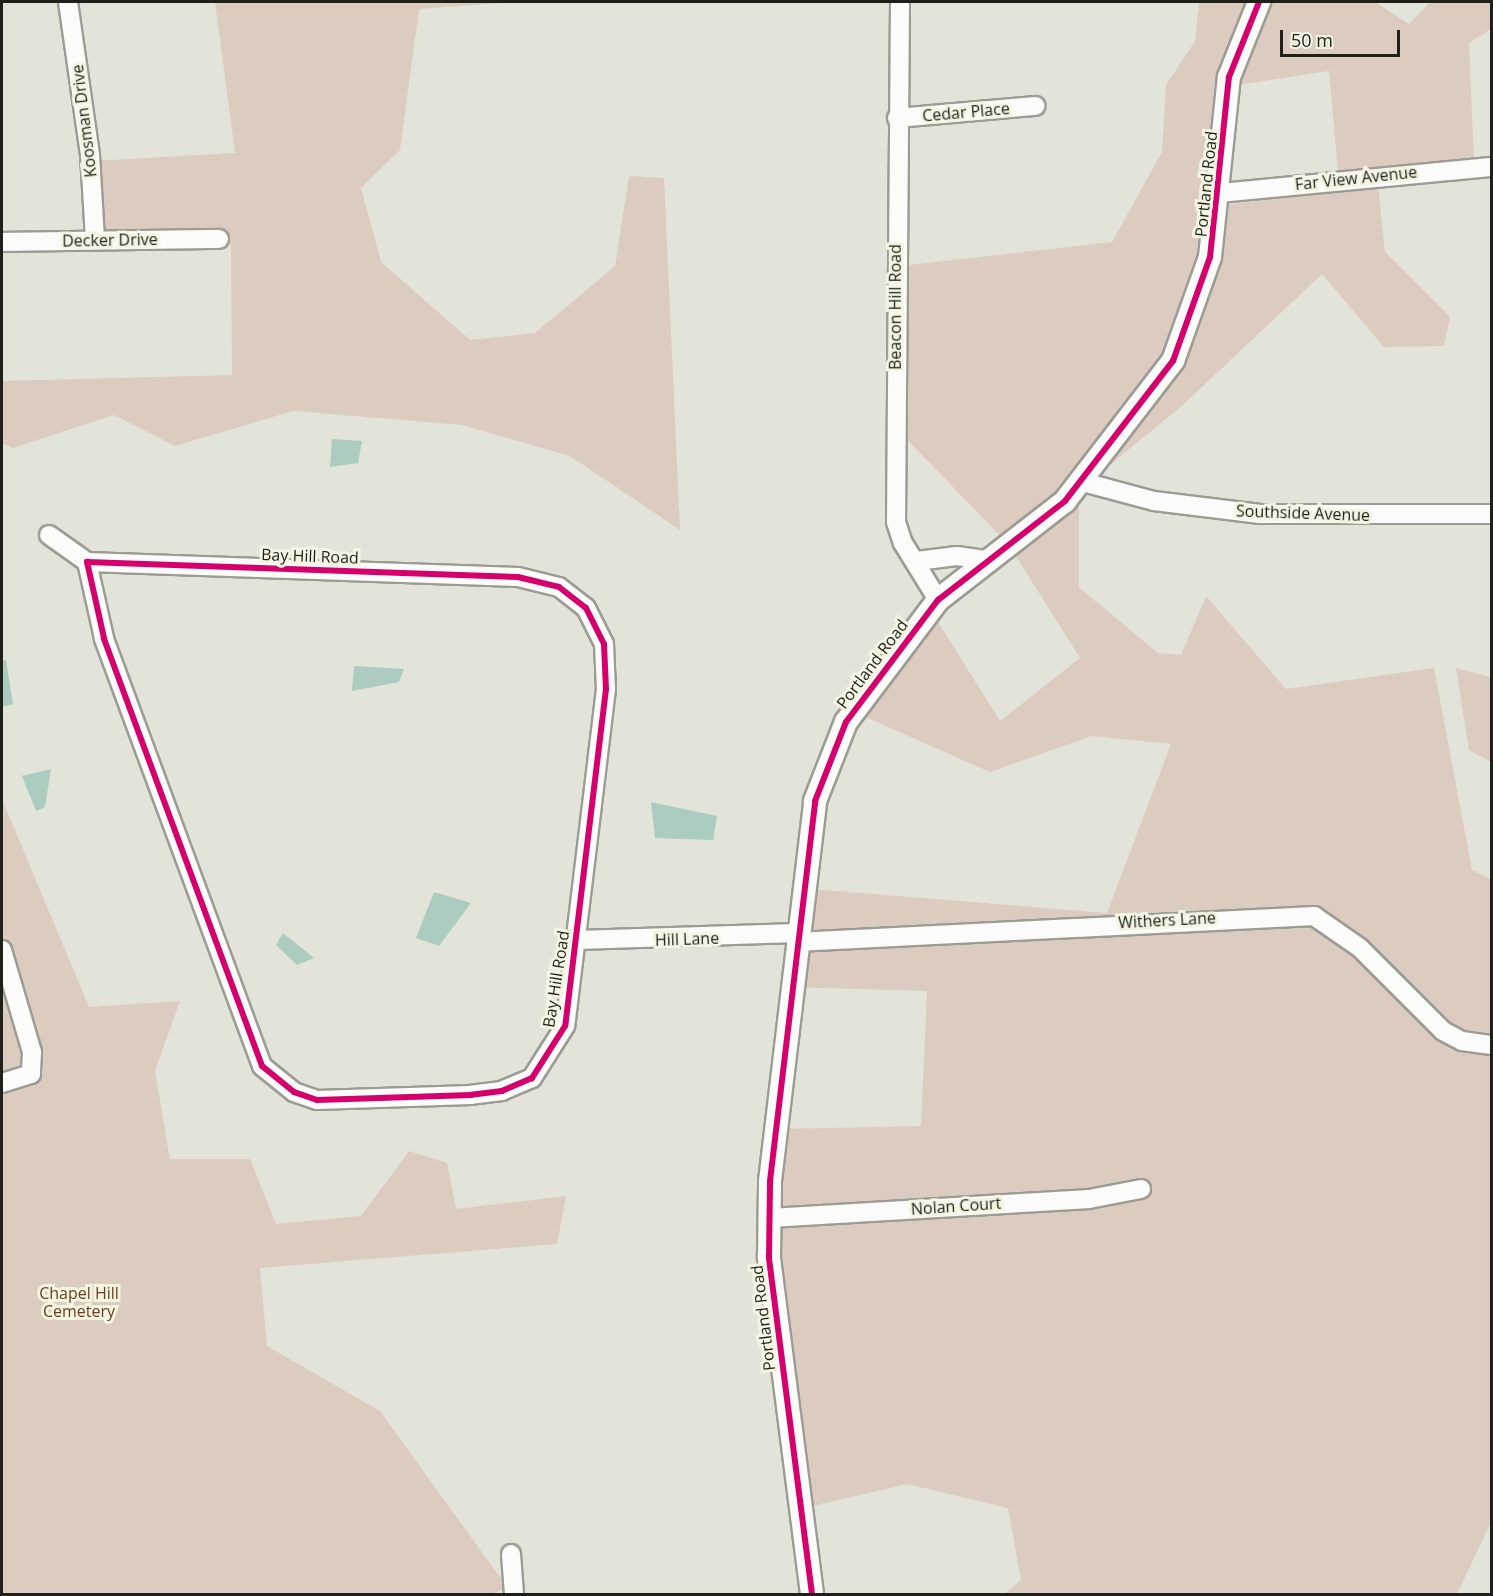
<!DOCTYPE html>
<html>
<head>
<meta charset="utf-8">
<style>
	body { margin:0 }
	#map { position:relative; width:1493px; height:1596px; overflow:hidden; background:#e2e4d9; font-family:"Open Sans",sans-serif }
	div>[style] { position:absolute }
	.green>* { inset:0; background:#dcccbf }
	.water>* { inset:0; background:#acccc0 }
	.roads { filter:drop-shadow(2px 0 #9c9c95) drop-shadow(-2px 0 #9c9c95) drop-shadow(0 2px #9c9c95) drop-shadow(0 -2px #9c9c95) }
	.minor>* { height:18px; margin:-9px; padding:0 9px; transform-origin:9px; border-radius:9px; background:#fbfbf9 }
	.tertiary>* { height:22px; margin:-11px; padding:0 11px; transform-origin:11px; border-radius:11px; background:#fbfbf9 }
	.cycleway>* { height:6px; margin:-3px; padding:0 3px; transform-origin:3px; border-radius:3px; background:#d6006c }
	span { translate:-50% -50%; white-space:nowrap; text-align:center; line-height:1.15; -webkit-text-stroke:6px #f3f5e2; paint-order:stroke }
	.street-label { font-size:16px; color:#1f2019 }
	.park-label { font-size:16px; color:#6c3c1f }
	.frame { position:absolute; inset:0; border:3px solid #1f2019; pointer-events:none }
	.scale { position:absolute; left:1280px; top:30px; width:120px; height:27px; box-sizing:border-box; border:3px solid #1f2019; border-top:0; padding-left:8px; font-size:18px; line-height:21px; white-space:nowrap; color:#1f2019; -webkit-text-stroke:4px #f3f5e2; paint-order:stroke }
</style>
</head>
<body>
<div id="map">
	<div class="green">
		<i style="clip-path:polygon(215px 2px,516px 2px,419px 9px,400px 150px,361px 188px,381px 262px,470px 340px,535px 333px,615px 266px,629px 176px,664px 178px,680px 530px,570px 456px,462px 425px,293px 411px,175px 446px,114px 415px,13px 448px,2px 443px,2px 381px,232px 375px,231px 244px,101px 232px,93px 161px,235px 153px)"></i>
		<i style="clip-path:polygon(1199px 2px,1375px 2px,1409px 24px,1430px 2px,1491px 2px,1491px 29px,1469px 43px,1474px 163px,1338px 172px,1329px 71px,1230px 86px,1217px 206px,1378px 186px,1385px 252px,1450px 317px,1444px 346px,1384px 347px,1322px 274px,1183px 405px,1079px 490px,1079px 587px,1158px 653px,1181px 655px,1206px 596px,1286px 689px,1434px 668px,1472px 870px,1492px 880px,1492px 1520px,1457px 1594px,1004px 1594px,1021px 1580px,1008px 1508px,907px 1484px,804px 1508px,765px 1239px,778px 1129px,921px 1126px,927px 991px,789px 987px,799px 888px,1107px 913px,1171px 744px,1092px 736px,990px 772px,847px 709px,930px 609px,1000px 721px,1080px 658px,1009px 545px,896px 428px,900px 266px,1112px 242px,1162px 152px,1166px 85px,1195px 41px)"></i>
		<i style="clip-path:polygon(1456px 668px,1491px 677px,1491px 762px,1469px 750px)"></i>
		<i style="clip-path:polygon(2px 799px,89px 1007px,180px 1001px,155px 1071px,170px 1159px,250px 1159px,276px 1224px,361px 1216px,409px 1151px,447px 1163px,456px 1209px,566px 1196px,557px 1244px,260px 1268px,267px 1346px,380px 1411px,507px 1587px,492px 1594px,2px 1594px)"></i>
	</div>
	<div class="water">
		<i style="clip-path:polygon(332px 439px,362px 441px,358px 463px,330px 467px)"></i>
		<i style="clip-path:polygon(6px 660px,13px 704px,2px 707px,2px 661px)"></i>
		<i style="clip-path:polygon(354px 666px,404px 669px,399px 682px,352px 691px)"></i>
		<i style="clip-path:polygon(51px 769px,45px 807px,36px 811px,22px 776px)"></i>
		<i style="clip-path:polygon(651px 802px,717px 816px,713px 840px,655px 838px)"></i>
		<i style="clip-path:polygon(434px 892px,471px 903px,439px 946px,416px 938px)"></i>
		<i style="clip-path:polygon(283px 933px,314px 958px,297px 965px,276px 945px)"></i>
	</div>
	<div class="roads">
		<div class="minor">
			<i style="left:68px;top:2px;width:155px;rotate:81.8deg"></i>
			<i style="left:90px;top:155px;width:85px;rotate:86.6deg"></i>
			<i style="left:900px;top:2px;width:520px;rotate:90.44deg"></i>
			<i style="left:896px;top:522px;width:22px;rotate:72deg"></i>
			<i style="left:903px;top:543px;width:67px;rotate:58.4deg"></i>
			<i style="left:897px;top:118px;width:139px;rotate:-5deg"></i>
			<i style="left:1220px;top:193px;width:273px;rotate:-5.5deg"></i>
			<i style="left:2px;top:242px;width:217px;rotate:-0.8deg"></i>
			<i style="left:1083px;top:482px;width:73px;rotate:15deg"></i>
			<i style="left:1154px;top:501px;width:107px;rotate:7deg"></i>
			<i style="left:1260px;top:514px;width:232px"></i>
			<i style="left:49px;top:535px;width:47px;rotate:35.4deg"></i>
			<i style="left:917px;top:561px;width:40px;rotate:-7.1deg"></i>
			<i style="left:957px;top:556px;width:30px;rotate:8deg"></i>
			<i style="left:87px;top:562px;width:431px;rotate:2deg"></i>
			<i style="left:518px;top:577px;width:42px;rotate:13.7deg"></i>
			<i style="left:559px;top:587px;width:34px;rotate:38deg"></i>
			<i style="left:586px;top:608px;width:40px;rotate:63.4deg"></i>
			<i style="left:604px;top:644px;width:45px;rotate:87.5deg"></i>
			<i style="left:606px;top:689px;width:339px;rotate:96.9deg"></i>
			<i style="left:565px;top:1026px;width:62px;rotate:122.4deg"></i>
			<i style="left:532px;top:1078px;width:33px;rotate:157deg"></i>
			<i style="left:502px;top:1091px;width:31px;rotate:173deg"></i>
			<i style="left:471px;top:1095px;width:154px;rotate:178.1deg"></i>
			<i style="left:317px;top:1100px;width:24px;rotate:-161deg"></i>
			<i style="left:294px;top:1092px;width:41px;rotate:-140.9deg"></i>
			<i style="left:262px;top:1066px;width:456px;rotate:-110.3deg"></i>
			<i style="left:104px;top:638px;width:78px;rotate:-102.6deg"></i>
			<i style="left:577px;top:940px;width:220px;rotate:-1.8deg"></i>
			<i style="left:796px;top:942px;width:519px;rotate:-2.87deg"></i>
			<i style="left:1314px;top:916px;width:56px;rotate:34.8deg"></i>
			<i style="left:1360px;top:948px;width:117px;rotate:45deg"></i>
			<i style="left:1443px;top:1031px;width:21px;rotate:28deg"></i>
			<i style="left:1462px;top:1041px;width:30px;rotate:8deg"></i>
			<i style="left:2px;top:950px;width:106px;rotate:73.6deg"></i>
			<i style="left:32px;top:1052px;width:22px;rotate:93deg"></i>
			<i style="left:31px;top:1074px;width:30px;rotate:163deg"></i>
			<i style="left:770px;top:1218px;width:320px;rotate:-3.4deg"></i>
			<i style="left:1089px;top:1199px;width:53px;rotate:-10.9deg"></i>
			<i style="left:511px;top:1554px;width:40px;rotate:85.7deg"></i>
		</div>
		<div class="tertiary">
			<i style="left:812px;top:1594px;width:341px;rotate:-97.3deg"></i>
			<i style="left:769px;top:1256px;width:75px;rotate:-89.2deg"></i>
			<i style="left:770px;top:1181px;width:383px;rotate:-83.2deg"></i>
			<i style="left:815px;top:801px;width:85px;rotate:-68.6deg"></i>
			<i style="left:846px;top:722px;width:153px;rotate:-53deg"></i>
			<i style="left:938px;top:600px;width:161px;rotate:-37.9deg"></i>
			<i style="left:1065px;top:501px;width:177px;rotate:-52.4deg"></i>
			<i style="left:1173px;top:361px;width:110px;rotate:-70.4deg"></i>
			<i style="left:1210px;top:257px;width:181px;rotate:-84deg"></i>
			<i style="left:1229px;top:77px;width:81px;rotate:-68.2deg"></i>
		</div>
	</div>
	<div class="cycleway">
		<i style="left:87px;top:562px;width:431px;rotate:2deg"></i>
		<i style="left:518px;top:577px;width:42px;rotate:13.7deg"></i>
		<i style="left:559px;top:587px;width:34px;rotate:38deg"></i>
		<i style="left:586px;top:608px;width:40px;rotate:63.4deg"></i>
		<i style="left:604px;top:644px;width:45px;rotate:87.5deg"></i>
		<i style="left:606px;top:689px;width:339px;rotate:96.9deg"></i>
		<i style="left:565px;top:1026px;width:62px;rotate:122.4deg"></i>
		<i style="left:532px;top:1078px;width:33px;rotate:157deg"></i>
		<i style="left:502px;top:1091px;width:31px;rotate:173deg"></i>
		<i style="left:471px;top:1095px;width:154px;rotate:178.1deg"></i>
		<i style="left:317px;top:1100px;width:24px;rotate:-161deg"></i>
		<i style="left:294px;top:1092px;width:41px;rotate:-140.9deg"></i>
		<i style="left:262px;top:1066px;width:456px;rotate:-110.3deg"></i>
		<i style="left:104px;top:638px;width:78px;rotate:-102.6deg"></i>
		<i style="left:812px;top:1594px;width:341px;rotate:-97.3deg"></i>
		<i style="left:769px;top:1256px;width:75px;rotate:-89.2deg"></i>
		<i style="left:770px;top:1181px;width:383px;rotate:-83.2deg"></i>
		<i style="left:815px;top:801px;width:85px;rotate:-68.6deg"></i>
		<i style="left:846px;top:722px;width:153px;rotate:-53deg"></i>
		<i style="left:938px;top:600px;width:161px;rotate:-37.9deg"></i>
		<i style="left:1065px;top:501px;width:177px;rotate:-52.4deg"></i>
		<i style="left:1173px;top:361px;width:110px;rotate:-70.4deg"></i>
		<i style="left:1210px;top:257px;width:181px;rotate:-84deg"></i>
		<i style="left:1229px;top:77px;width:81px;rotate:-68.2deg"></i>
	</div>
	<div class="street-label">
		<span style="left:966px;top:112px;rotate:-5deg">Cedar Place</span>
		<span style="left:84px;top:121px;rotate:-97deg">Koosman Drive</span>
		<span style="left:1356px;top:178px;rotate:-6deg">Far View Avenue</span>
		<span style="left:1206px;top:184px;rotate:-84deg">Portland Road</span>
		<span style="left:110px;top:240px;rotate:-1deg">Decker Drive</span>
		<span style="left:895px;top:307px;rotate:-90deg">Beacon Hill Road</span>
		<span style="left:1303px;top:513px;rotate:2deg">Southside Avenue</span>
		<span style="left:310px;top:556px;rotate:2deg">Bay Hill Road</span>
		<span style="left:872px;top:664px;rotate:-53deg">Portland Road</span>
		<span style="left:1167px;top:920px;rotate:-3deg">Withers Lane</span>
		<span style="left:687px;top:939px;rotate:-2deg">Hill Lane</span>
		<span style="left:556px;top:979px;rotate:-81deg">Bay Hill Road</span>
		<span style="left:956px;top:1206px;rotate:-4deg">Nolan Court</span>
		<span style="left:763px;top:1318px;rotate:-97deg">Portland Road</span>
	</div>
	<div class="park-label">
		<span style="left:79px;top:1302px">Chapel Hill<br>Cemetery</span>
	</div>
	<div class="frame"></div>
	<div class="scale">50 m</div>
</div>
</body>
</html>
